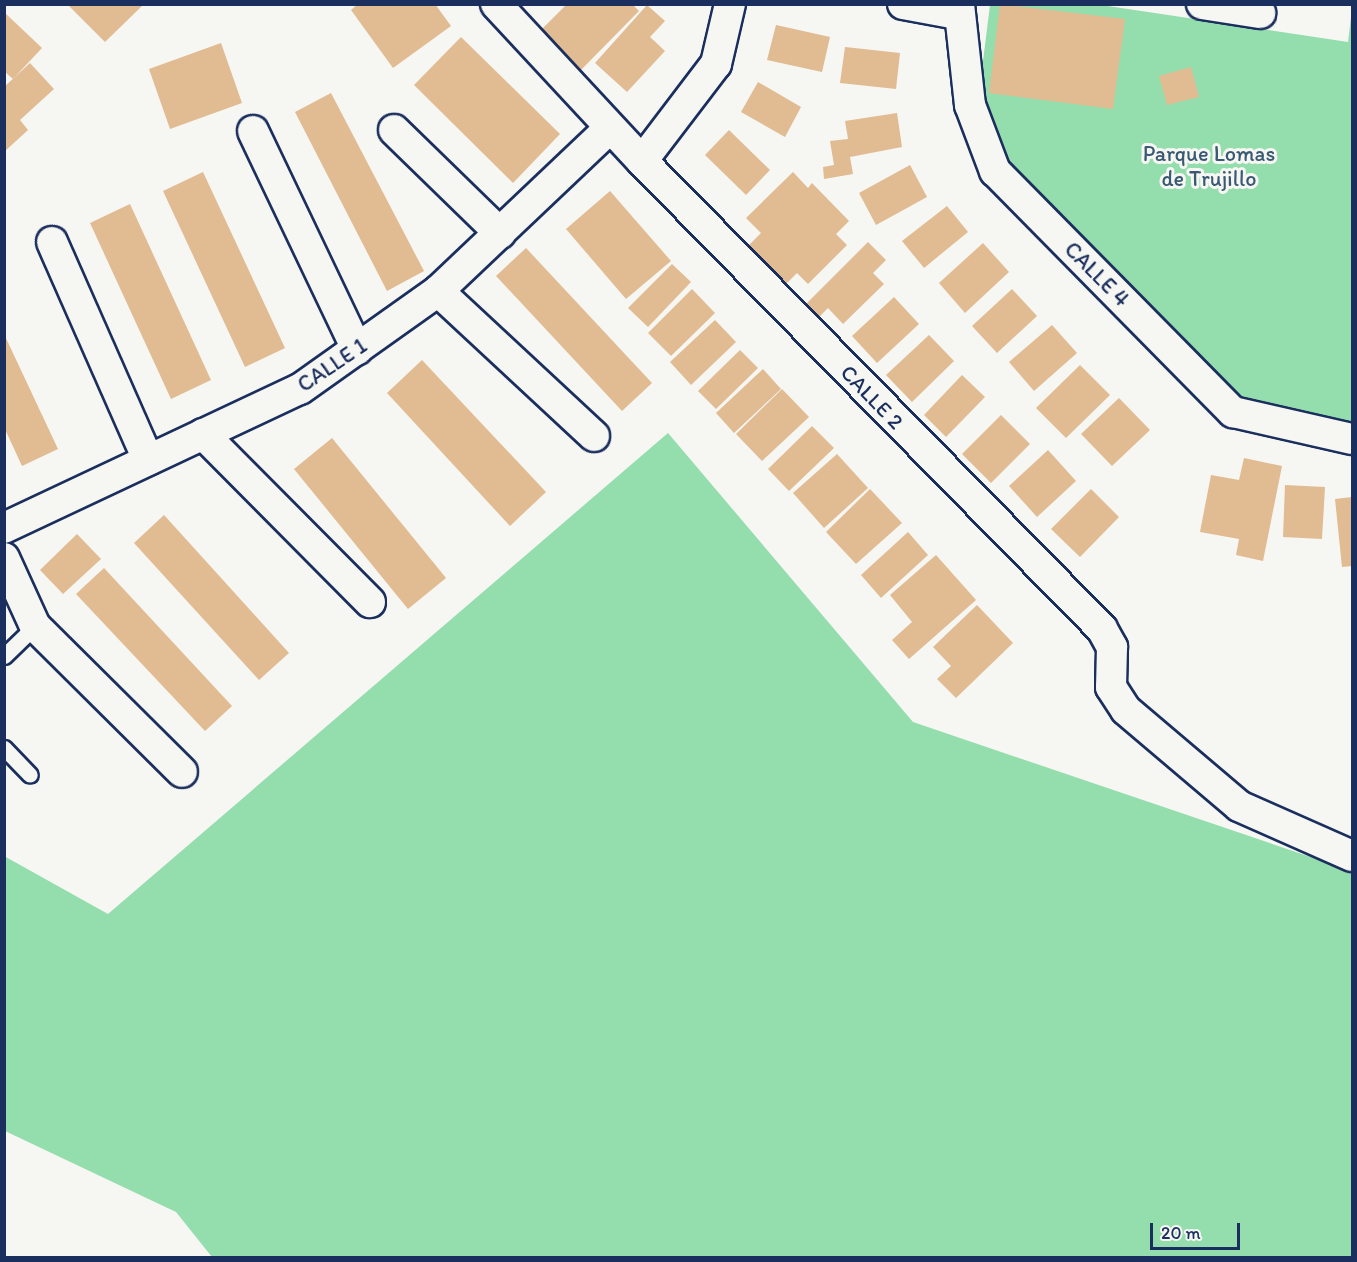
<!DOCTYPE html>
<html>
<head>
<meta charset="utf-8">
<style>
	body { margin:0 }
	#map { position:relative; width:1357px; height:1262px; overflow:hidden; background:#f6f6f2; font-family:Itim,sans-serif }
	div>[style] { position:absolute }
	.green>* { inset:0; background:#94ddad }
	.building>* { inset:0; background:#e1bb92 }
	.roads { filter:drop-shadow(2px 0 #1b2f5e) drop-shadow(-2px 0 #1b2f5e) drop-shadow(0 2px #1b2f5e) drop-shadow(0 -2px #1b2f5e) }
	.lane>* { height:15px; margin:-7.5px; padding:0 7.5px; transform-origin:7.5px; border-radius:7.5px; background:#f6f6f2 }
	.street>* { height:30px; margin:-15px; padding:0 15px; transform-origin:15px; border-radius:15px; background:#f6f6f2 }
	span { translate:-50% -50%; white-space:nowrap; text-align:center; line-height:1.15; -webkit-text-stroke:6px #f6f6f2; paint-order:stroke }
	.park-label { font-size:22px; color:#395a72 }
	.street-label { font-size:22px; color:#1b2f5e }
	.frame { position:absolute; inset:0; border:6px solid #1b2f5e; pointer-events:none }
	.scale { position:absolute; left:1150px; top:1223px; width:90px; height:27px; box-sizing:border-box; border:3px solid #1b2f5e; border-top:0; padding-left:8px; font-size:18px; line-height:21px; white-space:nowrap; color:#1b2f5e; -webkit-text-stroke:4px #f6f6f2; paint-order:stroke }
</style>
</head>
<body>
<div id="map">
	<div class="green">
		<i style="clip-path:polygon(990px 5px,1101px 5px,1348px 42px,1352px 9px,1352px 421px,1337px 422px,1246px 400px,1211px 369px,1016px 173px,992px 130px,979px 93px)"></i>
		<i style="clip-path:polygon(668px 433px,913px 722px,1352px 871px,1352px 1257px,212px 1257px,176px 1212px,5px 1131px,4px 856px,108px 914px)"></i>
	</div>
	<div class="building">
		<i style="clip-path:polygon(358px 4px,435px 4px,451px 26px,393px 68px,351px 10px)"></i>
		<i style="clip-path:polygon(567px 4px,632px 4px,639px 11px,580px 71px,540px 31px)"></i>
		<i style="clip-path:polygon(1000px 4px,1125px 19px,1113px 109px,989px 93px)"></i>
		<i style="clip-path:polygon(68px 5px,143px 5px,105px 42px)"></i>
		<i style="clip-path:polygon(647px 5px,665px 21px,650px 37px,665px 51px,627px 92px,595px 63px)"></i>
		<i style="clip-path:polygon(4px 12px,42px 48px,13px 79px,4px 71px)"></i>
		<i style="clip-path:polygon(776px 25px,830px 37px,822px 72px,767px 60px)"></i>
		<i style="clip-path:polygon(461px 37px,560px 134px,513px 183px,414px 85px)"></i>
		<i style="clip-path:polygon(221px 43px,242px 103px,170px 129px,149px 69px)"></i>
		<i style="clip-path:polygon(845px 47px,900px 53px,896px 89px,840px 83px)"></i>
		<i style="clip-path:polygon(30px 63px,54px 89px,20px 120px,28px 130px,4px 152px,4px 87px)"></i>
		<i style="clip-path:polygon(1191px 67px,1199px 97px,1167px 105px,1159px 76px)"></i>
		<i style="clip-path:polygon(758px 82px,801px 107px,785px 137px,741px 112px)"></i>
		<i style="clip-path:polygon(331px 93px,424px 271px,387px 291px,295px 112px)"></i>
		<i style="clip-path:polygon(897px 113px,902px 147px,850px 157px,853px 174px,824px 179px,823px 167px,834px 165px,830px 141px,848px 139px,845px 121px)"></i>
		<i style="clip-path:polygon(729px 130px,770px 170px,746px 195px,705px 155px)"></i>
		<i style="clip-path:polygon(910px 165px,927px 197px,876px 225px,859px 193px)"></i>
		<i style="clip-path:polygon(203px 172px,285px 348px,245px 367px,163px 191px)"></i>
		<i style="clip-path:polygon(793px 172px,808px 188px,812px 183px,849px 221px,836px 234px,847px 245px,808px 284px,797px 273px,783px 287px,746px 248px,761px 233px,746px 218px)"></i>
		<i style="clip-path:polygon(610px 191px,671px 261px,626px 299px,566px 229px)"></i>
		<i style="clip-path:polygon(130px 204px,211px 380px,171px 399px,90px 223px)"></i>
		<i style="clip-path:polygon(947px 206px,968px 232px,924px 268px,902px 241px)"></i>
		<i style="clip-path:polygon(868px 242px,886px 260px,873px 273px,884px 284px,843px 324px,828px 308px,813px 323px,800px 310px)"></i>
		<i style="clip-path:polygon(983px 243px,1009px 272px,965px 313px,939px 283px)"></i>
		<i style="clip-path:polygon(526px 248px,652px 383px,622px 411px,496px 276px)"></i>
		<i style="clip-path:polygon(672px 264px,691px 282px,648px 327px,628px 308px)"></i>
		<i style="clip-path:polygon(692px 289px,715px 313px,671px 356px,648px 333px)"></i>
		<i style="clip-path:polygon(1012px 289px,1037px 316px,997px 353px,972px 326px)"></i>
		<i style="clip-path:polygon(894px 297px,919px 324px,877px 363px,852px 336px)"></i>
		<i style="clip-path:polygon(715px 320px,736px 342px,691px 385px,670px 362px)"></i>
		<i style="clip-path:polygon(1052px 325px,1077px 353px,1034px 391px,1009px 362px)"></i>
		<i style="clip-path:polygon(4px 334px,58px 449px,22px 466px,4px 427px)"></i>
		<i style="clip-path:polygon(929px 335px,954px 361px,912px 402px,886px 375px)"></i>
		<i style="clip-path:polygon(740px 350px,758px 368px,716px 409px,698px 391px)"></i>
		<i style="clip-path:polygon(422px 360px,546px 492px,510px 526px,387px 393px)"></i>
		<i style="clip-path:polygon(1080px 365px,1110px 395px,1066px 438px,1036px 408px)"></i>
		<i style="clip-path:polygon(763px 369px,781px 389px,734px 433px,716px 413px)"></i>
		<i style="clip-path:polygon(962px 375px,985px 397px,946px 437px,924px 415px)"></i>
		<i style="clip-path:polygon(782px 389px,809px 417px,762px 461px,736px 434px)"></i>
		<i style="clip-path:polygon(1119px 398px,1150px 430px,1112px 466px,1081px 434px)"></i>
		<i style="clip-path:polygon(1001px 415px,1030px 444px,991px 483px,962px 454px)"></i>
		<i style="clip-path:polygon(812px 426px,834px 448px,789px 491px,768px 469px)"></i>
		<i style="clip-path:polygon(332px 438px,446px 578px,408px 609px,294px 469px)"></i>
		<i style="clip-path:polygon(1048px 450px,1076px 481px,1037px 517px,1009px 486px)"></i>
		<i style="clip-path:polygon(837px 454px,868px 488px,824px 528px,793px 493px)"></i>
		<i style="clip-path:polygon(1244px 458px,1282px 466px,1263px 561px,1236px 555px,1239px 539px,1200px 532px,1211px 475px,1239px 480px)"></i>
		<i style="clip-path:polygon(1285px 485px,1325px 487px,1322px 539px,1283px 537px)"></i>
		<i style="clip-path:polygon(870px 489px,902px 523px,856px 564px,826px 532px)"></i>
		<i style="clip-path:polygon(1091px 489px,1119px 517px,1080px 557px,1051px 529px)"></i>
		<i style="clip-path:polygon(1352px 497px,1352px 566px,1342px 567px,1335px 499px)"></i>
		<i style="clip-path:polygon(164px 515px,289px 653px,259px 680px,134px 543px)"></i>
		<i style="clip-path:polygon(908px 532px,928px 555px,881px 598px,861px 575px)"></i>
		<i style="clip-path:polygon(77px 534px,101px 559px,63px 594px,40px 570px)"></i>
		<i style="clip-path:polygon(936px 555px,976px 600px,909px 659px,892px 640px,912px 622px,890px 595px)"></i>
		<i style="clip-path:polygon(104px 568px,232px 706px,205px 731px,76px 594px)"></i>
		<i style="clip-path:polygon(977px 605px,1013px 643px,956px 698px,937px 679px,951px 666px,933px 647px)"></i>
	</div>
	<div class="roads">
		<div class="lane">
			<i style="left:4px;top:656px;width:43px;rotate:-44.1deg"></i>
			<i style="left:4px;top:748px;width:37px;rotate:46deg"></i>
		</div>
		<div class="street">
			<i style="left:496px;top:4px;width:214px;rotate:47.1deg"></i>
			<i style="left:642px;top:161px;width:656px;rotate:45.49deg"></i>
			<i style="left:1102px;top:629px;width:21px;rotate:61deg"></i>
			<i style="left:1112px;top:647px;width:40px;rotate:91.4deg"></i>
			<i style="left:1111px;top:687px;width:27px;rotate:57deg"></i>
			<i style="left:1126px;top:710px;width:148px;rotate:40.3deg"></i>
			<i style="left:1239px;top:806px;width:124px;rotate:23.9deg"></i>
			<i style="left:903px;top:4px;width:55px;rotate:10.5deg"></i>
			<i style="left:959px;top:4px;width:102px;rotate:83.8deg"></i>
			<i style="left:970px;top:105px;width:71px;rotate:69.3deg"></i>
			<i style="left:995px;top:171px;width:339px;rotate:45.4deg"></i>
			<i style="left:1233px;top:412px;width:122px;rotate:12.8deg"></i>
			<i style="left:1202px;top:4px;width:59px;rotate:8.8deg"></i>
			<i style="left:394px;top:130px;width:148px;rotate:44.2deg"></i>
			<i style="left:253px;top:131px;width:242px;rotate:64.5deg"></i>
			<i style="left:642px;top:161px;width:122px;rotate:-52.7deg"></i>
			<i style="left:716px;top:64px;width:62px;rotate:-76.9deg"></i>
			<i style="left:52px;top:242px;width:238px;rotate:66.2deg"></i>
			<i style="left:438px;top:291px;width:213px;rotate:42.9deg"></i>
			<i style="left:203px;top:434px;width:237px;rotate:45.2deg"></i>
			<i style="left:4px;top:528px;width:327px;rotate:-25.2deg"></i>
			<i style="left:300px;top:389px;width:169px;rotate:-35.4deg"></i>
			<i style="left:438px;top:291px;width:237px;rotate:-43.5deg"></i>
			<i style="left:4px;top:558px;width:75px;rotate:65.5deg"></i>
			<i style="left:35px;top:626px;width:207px;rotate:44.8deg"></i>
		</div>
	</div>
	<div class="park-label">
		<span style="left:1209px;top:166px">Parque Lomas<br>de Trujillo</span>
	</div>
	<div class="street-label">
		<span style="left:1097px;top:274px;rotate:45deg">CALLE 4</span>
		<span style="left:332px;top:365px;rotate:-34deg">CALLE 1</span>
		<span style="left:872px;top:397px;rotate:46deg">CALLE 2</span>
	</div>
	<div class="frame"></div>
	<div class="scale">20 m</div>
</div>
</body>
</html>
